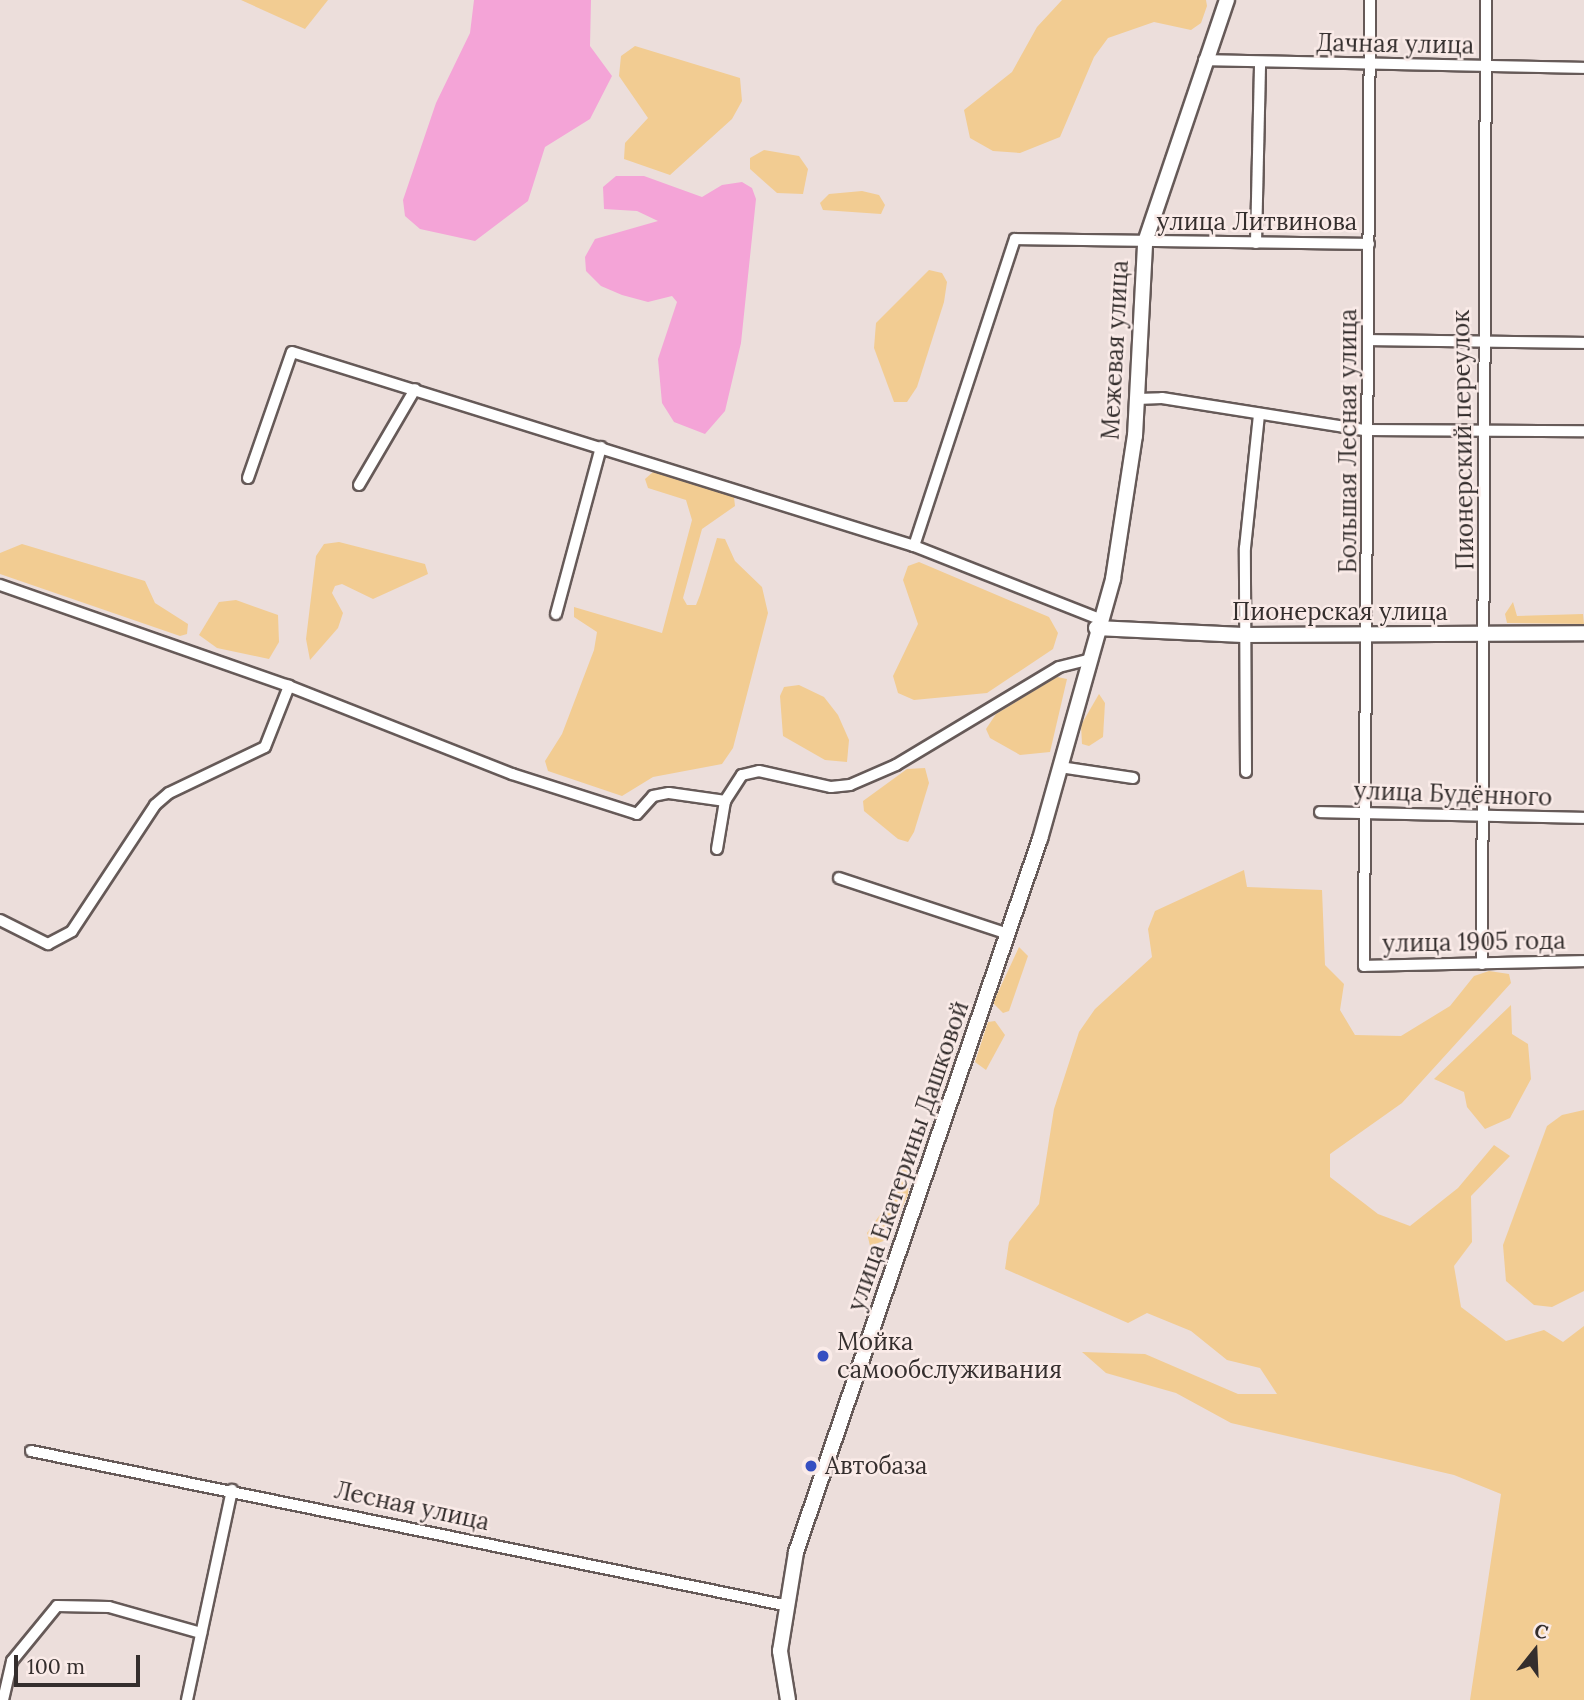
<!DOCTYPE html>
<html>
<head>
<meta charset="utf-8">
<style>
	body { margin:0 }
	#map { position:relative; width:1584px; height:1700px; overflow:hidden; background:#ecdedb; font-family:Lora,serif }
	div>[style] { position:absolute }
	.green>* { inset:0; background:#f2cc92 }
	.water>* { inset:0; background:#f4a4d7 }
	.roads { filter:drop-shadow(2px 0 #665a58) drop-shadow(-2px 0 #665a58) drop-shadow(0 2px #665a58) drop-shadow(0 -2px #665a58) }
	.street>* { height:10px; margin:-5px; padding:0 5px; transform-origin:5px; border-radius:5px; background:#fff }
	.secondary>* { height:14px; margin:-7px; padding:0 7px; transform-origin:7px; border-radius:7px; background:#fff }
	.dots>* { width:19px; height:19px; translate:-50% -50%; box-sizing:border-box; border:4px solid #faebe8; border-radius:50% }
	span { translate:-50% -50%; white-space:nowrap; text-align:center; line-height:1.15; -webkit-text-stroke:5px #faebe8; paint-order:stroke }
	.street-label { font-size:24px; color:#342e2d }
	.poi-label { font-size:24px; color:#342e2d }
	.left { translate:0 -50%; text-align:left }
	.north { position:absolute; left:1500px; top:1616px; width:70px; height:70px; -webkit-text-stroke:5px #faebe8; paint-order:stroke; rotate:18deg; font-size:19px; font-weight:700; line-height:28px; text-align:center; color:#342e2d }
	.north::after { content:''; display:block; margin:auto; width:24px; height:32px; background:#342e2d; clip-path:polygon(50% 0,100% 100%,50% 72%,0 100%) }
	.scale { position:absolute; left:14px; top:1655px; width:126px; height:32px; box-sizing:border-box; border:4px solid #342e2d; border-top:0; padding-left:9px; font-size:21px; line-height:24px; white-space:nowrap; color:#342e2d; -webkit-text-stroke:5px #faebe8; paint-order:stroke }
</style>
</head>
<body>
<div id="map">
	<div class="green">
		<i style="clip-path:polygon(241px 0,328px 0,305px 29px)"></i>
		<i style="clip-path:polygon(1062px 0,1206px 0,1207px 6px,1201px 23px,1191px 30px,1154px 22px,1108px 38px,1094px 57px,1060px 137px,1020px 153px,993px 151px,970px 138px,964px 110px,1012px 72px,1037px 27px)"></i>
		<i style="clip-path:polygon(635px 46px,740px 78px,742px 101px,732px 119px,670px 175px,624px 159px,625px 143px,648px 118px,619px 76px,621px 56px)"></i>
		<i style="clip-path:polygon(764px 150px,799px 156px,808px 169px,803px 194px,777px 193px,750px 169px,750px 158px)"></i>
		<i style="clip-path:polygon(862px 191px,879px 195px,885px 205px,881px 214px,823px 210px,820px 203px,829px 194px)"></i>
		<i style="clip-path:polygon(929px 270px,942px 273px,947px 282px,944px 302px,917px 387px,907px 402px,894px 402px,874px 348px,876px 323px)"></i>
		<i style="clip-path:polygon(653px 472px,734px 497px,735px 506px,702px 529px,683px 598px,687px 605px,696px 605px,700px 595px,717px 538px,725px 539px,735px 561px,762px 587px,768px 613px,733px 748px,722px 764px,653px 777px,622px 796px,548px 771px,545px 761px,562px 734px,594px 650px,597px 632px,574px 617px,574px 607px,662px 633px,692px 520px,686px 500px,648px 488px,645px 479px)"></i>
		<i style="clip-path:polygon(339px 542px,425px 564px,428px 574px,373px 599px,342px 584px,335px 586px,332px 593px,343px 613px,338px 628px,310px 660px,306px 639px,316px 556px,324px 544px)"></i>
		<i style="clip-path:polygon(22px 544px,145px 581px,155px 603px,188px 624px,187px 634px,180px 636px,0 574px,0 553px)"></i>
		<i style="clip-path:polygon(919px 562px,1049px 617px,1058px 633px,1053px 649px,987px 693px,914px 700px,898px 693px,893px 676px,918px 624px,903px 580px,908px 566px)"></i>
		<i style="clip-path:polygon(236px 600px,278px 615px,279px 642px,269px 659px,217px 648px,199px 635px,219px 602px)"></i>
		<i style="clip-path:polygon(1513px 602px,1517px 616px,1583px 614px,1584px 624px,1507px 623px,1505px 614px)"></i>
		<i style="clip-path:polygon(1057px 677px,1067px 679px,1050px 752px,1020px 755px,990px 738px,986px 729px,996px 714px)"></i>
		<i style="clip-path:polygon(799px 685px,824px 697px,838px 715px,849px 740px,847px 762px,825px 760px,783px 736px,780px 696px,784px 687px)"></i>
		<i style="clip-path:polygon(1099px 694px,1105px 703px,1103px 737px,1089px 746px,1082px 744px,1081px 725px)"></i>
		<i style="clip-path:polygon(925px 768px,929px 783px,914px 832px,908px 842px,898px 839px,864px 811px,863px 801px,907px 769px)"></i>
		<i style="clip-path:polygon(1244px 870px,1247px 887px,1322px 890px,1325px 965px,1344px 984px,1340px 1010px,1355px 1035px,1401px 1036px,1450px 1006px,1474px 976px,1489px 971px,1509px 974px,1511px 983px,1402px 1103px,1330px 1154px,1330px 1177px,1378px 1214px,1410px 1226px,1458px 1188px,1494px 1145px,1510px 1156px,1471px 1196px,1472px 1242px,1454px 1266px,1461px 1307px,1506px 1341px,1544px 1330px,1563px 1342px,1584px 1326px,1584px 1700px,1470px 1700px,1501px 1494px,1454px 1475px,1231px 1423px,1176px 1393px,1106px 1373px,1082px 1352px,1145px 1354px,1238px 1394px,1277px 1394px,1260px 1368px,1227px 1360px,1191px 1331px,1147px 1313px,1128px 1323px,1005px 1269px,1009px 1242px,1039px 1204px,1054px 1109px,1079px 1032px,1095px 1009px,1152px 957px,1148px 929px,1155px 911px)"></i>
		<i style="clip-path:polygon(1019px 947px,1028px 956px,1009px 1011px,1003px 1013px,993px 1003px)"></i>
		<i style="clip-path:polygon(1511px 1005px,1512px 1034px,1528px 1044px,1531px 1079px,1510px 1118px,1485px 1129px,1467px 1107px,1464px 1092px,1434px 1079px)"></i>
		<i style="clip-path:polygon(995px 1021px,1005px 1035px,986px 1070px,975px 1062px,988px 1022px)"></i>
		<i style="clip-path:polygon(1584px 1110px,1584px 1291px,1552px 1307px,1534px 1305px,1506px 1281px,1503px 1245px,1547px 1126px,1562px 1115px)"></i>
		<i style="clip-path:polygon(909px 1166px,908px 1195px,886px 1240px,870px 1246px,867px 1233px,891px 1199px,899px 1167px)"></i>
	</div>
	<div class="water">
		<i style="clip-path:polygon(474px 0,591px 0,590px 46px,612px 76px,590px 119px,545px 147px,528px 201px,475px 241px,420px 229px,405px 216px,403px 200px,436px 103px,470px 33px)"></i>
		<i style="clip-path:polygon(616px 176px,644px 176px,702px 197px,722px 185px,742px 182px,752px 188px,756px 199px,741px 343px,725px 411px,705px 434px,674px 422px,662px 403px,658px 359px,677px 302px,672px 296px,648px 302px,622px 295px,601px 286px,586px 271px,585px 257px,595px 239px,658px 221px,637px 211px,604px 209px,603px 187px)"></i>
	</div>
	<div class="roads">
		<div class="street">
			<i style="left:1370px;top:0;width:966px;rotate:90.36deg"></i>
			<i style="left:1364px;top:966px;width:220px;rotate:-1.3deg"></i>
			<i style="left:1204px;top:60px;width:380px;rotate:1.2deg"></i>
			<i style="left:1256px;top:243px;width:181px;rotate:-88.7deg"></i>
			<i style="left:1369px;top:340px;width:215px;rotate:0.8deg"></i>
			<i style="left:1137px;top:399px;width:25px;rotate:-2deg"></i>
			<i style="left:1162px;top:398px;width:206px;rotate:9deg"></i>
			<i style="left:1365px;top:430px;width:219px;rotate:0.3deg"></i>
			<i style="left:248px;top:478px;width:133px;rotate:-70.8deg"></i>
			<i style="left:292px;top:352px;width:652px;rotate:17.32deg"></i>
			<i style="left:914px;top:546px;width:199px;rotate:21.5deg"></i>
			<i style="left:359px;top:485px;width:111px;rotate:-59.7deg"></i>
			<i style="left:914px;top:546px;width:323px;rotate:-71.8deg"></i>
			<i style="left:1015px;top:239px;width:354px;rotate:0.8deg"></i>
			<i style="left:0;top:585px;width:303px;rotate:19.3deg"></i>
			<i style="left:286px;top:685px;width:243px;rotate:21.5deg"></i>
			<i style="left:512px;top:774px;width:131px;rotate:17.7deg"></i>
			<i style="left:637px;top:814px;width:24px;rotate:-48deg"></i>
			<i style="left:653px;top:796px;width:16px;rotate:-11deg"></i>
			<i style="left:669px;top:793px;width:57px;rotate:8.1deg"></i>
			<i style="left:556px;top:614px;width:173px;rotate:-74.9deg"></i>
			<i style="left:1060px;top:767px;width:74px;rotate:8.6deg"></i>
			<i style="left:1246px;top:772px;width:224px;rotate:-90.3deg"></i>
			<i style="left:1245px;top:548px;width:135px;rotate:-84deg"></i>
			<i style="left:1320px;top:812px;width:264px;rotate:1.3deg"></i>
			<i style="left:717px;top:849px;width:49px;rotate:-80.5deg"></i>
			<i style="left:725px;top:801px;width:31px;rotate:-57deg"></i>
			<i style="left:742px;top:775px;width:17px;rotate:-13deg"></i>
			<i style="left:759px;top:771px;width:74px;rotate:12.5deg"></i>
			<i style="left:831px;top:787px;width:19px;rotate:-6deg"></i>
			<i style="left:850px;top:785px;width:50px;rotate:-23.5deg"></i>
			<i style="left:896px;top:765px;width:190px;rotate:-31deg"></i>
			<i style="left:1059px;top:667px;width:29px;rotate:-14deg"></i>
			<i style="left:839px;top:878px;width:178px;rotate:18.3deg"></i>
			<i style="left:0;top:920px;width:54px;rotate:26.6deg"></i>
			<i style="left:48px;top:944px;width:27px;rotate:-28deg"></i>
			<i style="left:72px;top:931px;width:151px;rotate:-56.6deg"></i>
			<i style="left:155px;top:805px;width:18px;rotate:-41deg"></i>
			<i style="left:169px;top:793px;width:106px;rotate:-25.6deg"></i>
			<i style="left:265px;top:747px;width:66px;rotate:-68.5deg"></i>
			<i style="left:1482px;top:964px;width:964px;rotate:-89.76deg"></i>
			<i style="left:31px;top:1451px;width:769px;rotate:11.56deg"></i>
			<i style="left:3px;top:1700px;width:40px;rotate:-77deg"></i>
			<i style="left:12px;top:1661px;width:71px;rotate:-50.7deg"></i>
			<i style="left:57px;top:1606px;width:52px;rotate:1.1deg"></i>
			<i style="left:109px;top:1607px;width:96px;rotate:15.8deg"></i>
			<i style="left:187px;top:1700px;width:215px;rotate:-77.9deg"></i>
		</div>
		<div class="secondary">
			<i style="left:1096px;top:628px;width:147px;rotate:2.7deg"></i>
			<i style="left:1243px;top:635px;width:341px;rotate:-0.3deg"></i>
			<i style="left:788px;top:1700px;width:50px;rotate:-99.3deg"></i>
			<i style="left:780px;top:1651px;width:100px;rotate:-80.8deg"></i>
			<i style="left:796px;top:1552px;width:754px;rotate:-71.11deg"></i>
			<i style="left:1040px;top:839px;width:270px;rotate:-74.3deg"></i>
			<i style="left:1113px;top:579px;width:145px;rotate:-81.3deg"></i>
			<i style="left:1135px;top:436px;width:194px;rotate:-87deg"></i>
			<i style="left:1145px;top:242px;width:256px;rotate:-71.3deg"></i>
		</div>
	</div>
	<div class="dots">
		<i style="left:823px;top:1356px;background:#364fc1"></i>
		<i style="left:811px;top:1466px;background:#364fc1"></i>
	</div>
	<div class="street-label">
		<span style="left:1395px;top:44px;rotate:1deg">Дачная улица</span>
		<span style="left:1257px;top:222px">улица Литвинова</span>
		<span style="left:1115px;top:350px;rotate:-87deg">Межевая улица</span>
		<span style="left:1463px;top:440px;rotate:-91deg">Пионерский переулок</span>
		<span style="left:1348px;top:441px;rotate:-90deg">Большая Лесная улица</span>
		<span style="left:1340px;top:612px">Пионерская улица</span>
		<span style="left:1453px;top:794px;rotate:2deg">улица Будённого</span>
		<span style="left:1474px;top:942px;rotate:-1deg">улица 1905 года</span>
		<span style="left:908px;top:1156px;rotate:-71deg">улица Екатерины Дашковой</span>
		<span style="left:412px;top:1506px;rotate:12deg">Лесная улица</span>
	</div>
	<div class="poi-label">
		<span class="left" style="left:837px;top:1356px">Мойка<br>самообслуживания</span>
		<span class="left" style="left:825px;top:1466px">Автобаза</span>
	</div>
	<div class="north">С</div>
	<div class="scale">100 m</div>
</div>
</body>
</html>
